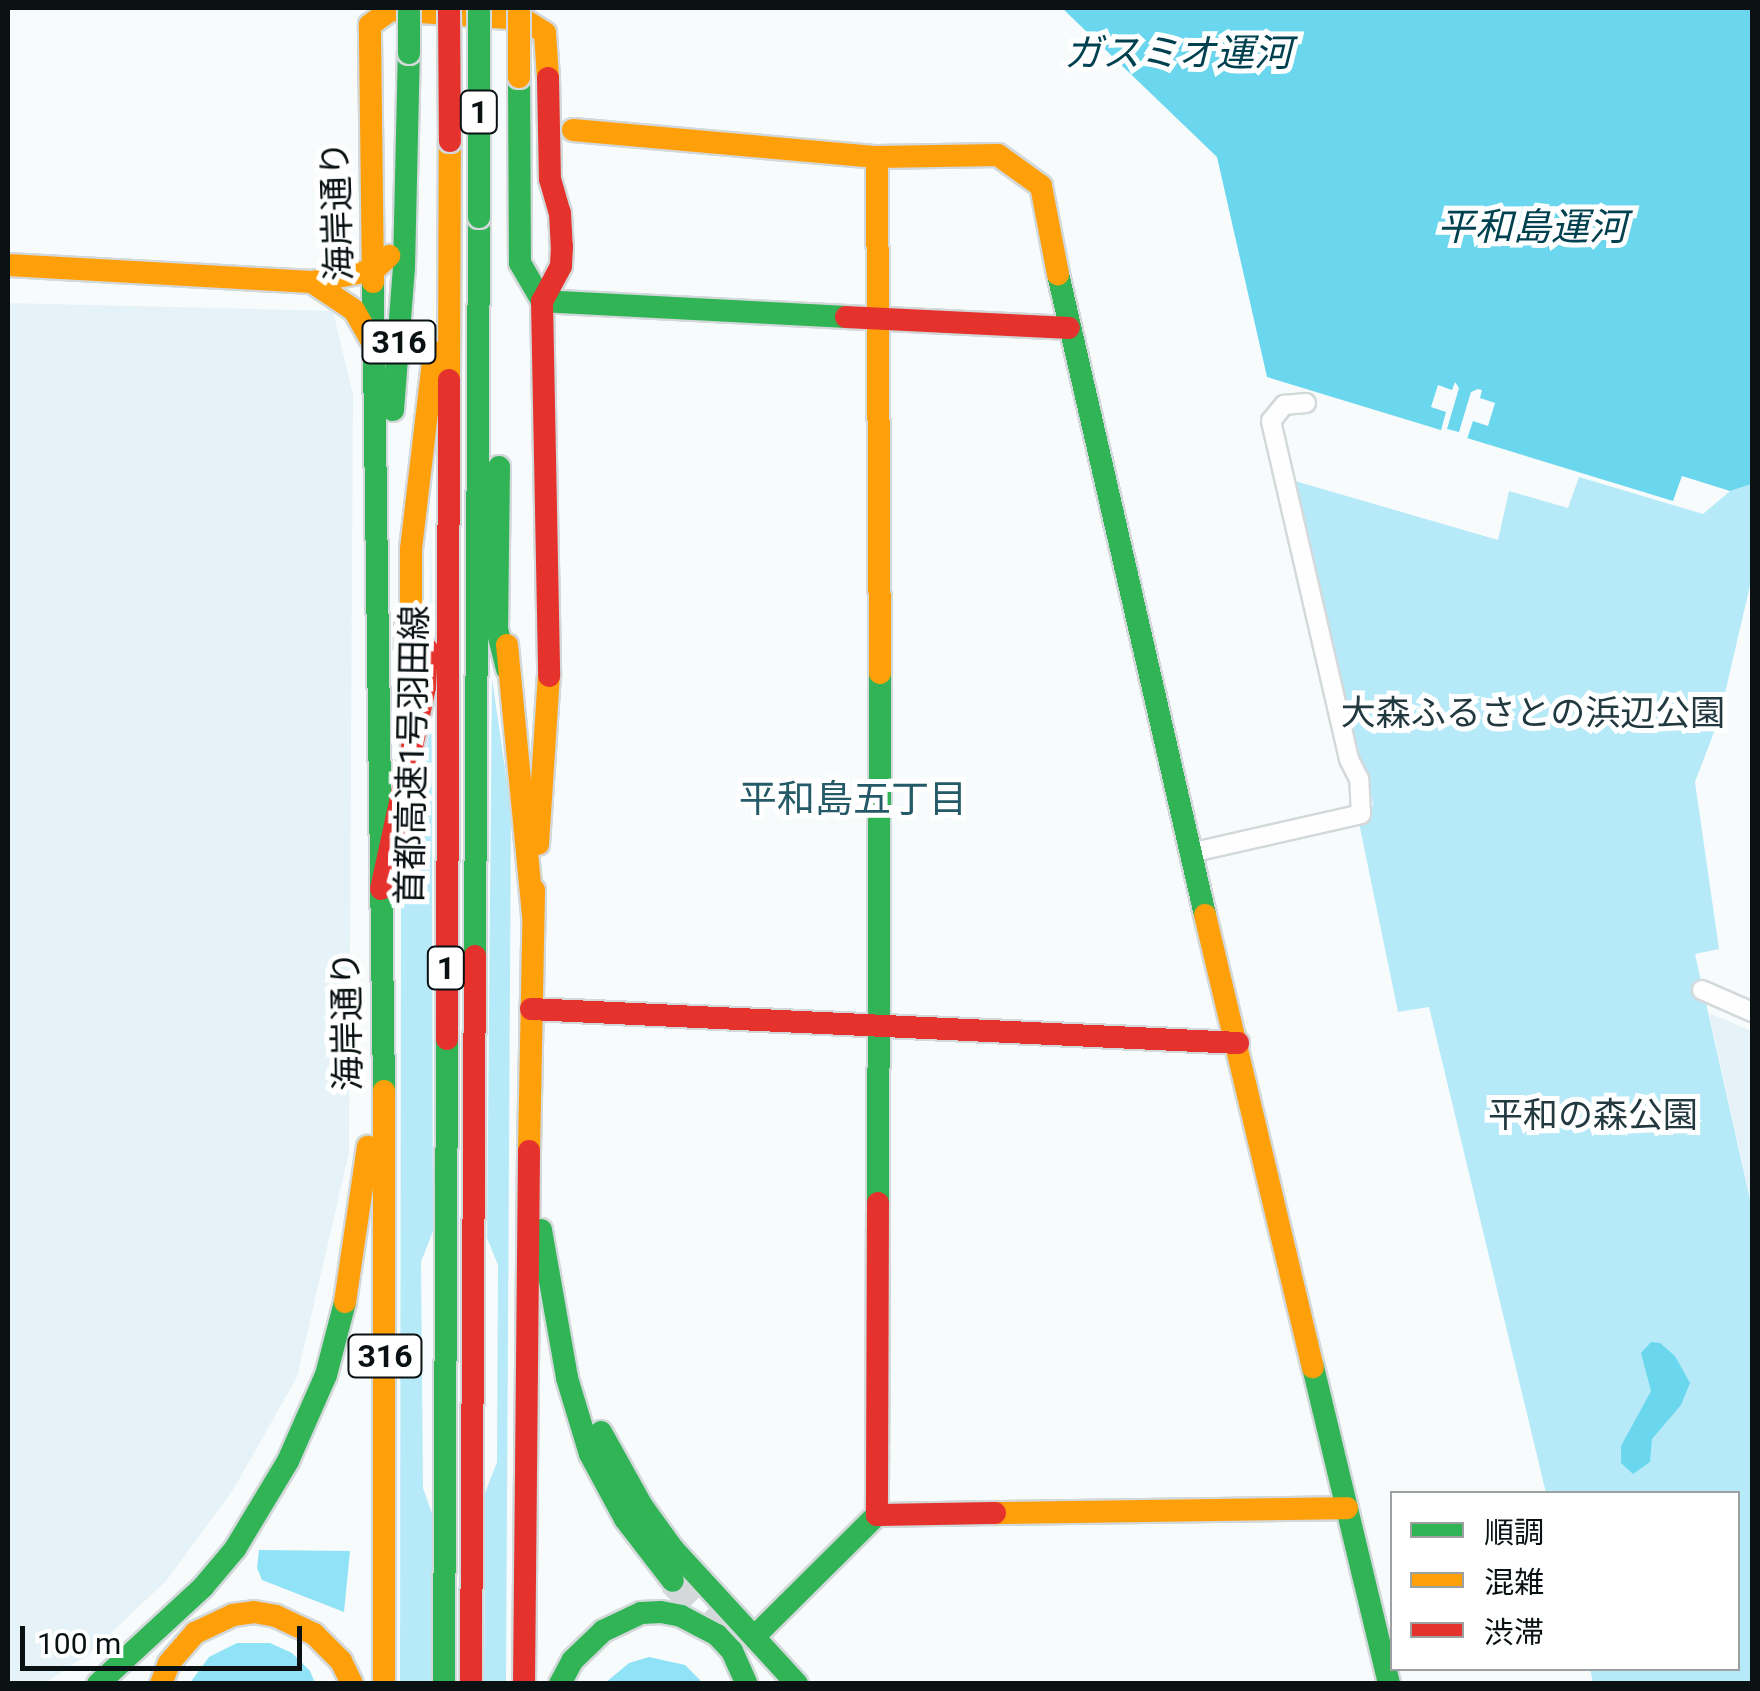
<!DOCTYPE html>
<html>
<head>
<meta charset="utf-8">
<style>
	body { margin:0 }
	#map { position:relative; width:1760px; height:1691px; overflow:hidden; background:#f8fbfc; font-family:Roboto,"Noto Sans JP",sans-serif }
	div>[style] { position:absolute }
	.built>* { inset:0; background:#e5f3f8 }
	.green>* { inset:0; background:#b7eaf9 }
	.forest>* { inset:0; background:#90e3f6 }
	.water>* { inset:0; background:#6bd7ef }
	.pier>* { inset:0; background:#f8fbfc }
	.primary-tunnel>* { height:30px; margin-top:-15px; transform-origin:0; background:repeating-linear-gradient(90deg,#d4d8d9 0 30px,transparent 0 45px) }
	.highway-tunnel>* { height:35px; margin-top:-17.5px; transform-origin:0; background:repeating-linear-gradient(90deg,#d4d8d9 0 35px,transparent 0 53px) }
	.roads { filter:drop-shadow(2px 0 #d3d9da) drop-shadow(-2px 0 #d3d9da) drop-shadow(0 2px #d3d9da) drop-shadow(0 -2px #d3d9da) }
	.street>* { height:18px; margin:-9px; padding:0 9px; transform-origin:9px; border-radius:9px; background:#fefeff }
	.fast>* { height:22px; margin:-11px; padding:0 11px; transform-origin:11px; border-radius:11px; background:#30b455 }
	.slow>* { height:22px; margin:-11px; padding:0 11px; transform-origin:11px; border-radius:11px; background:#ff9f0a }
	.jam>* { height:22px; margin:-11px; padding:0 11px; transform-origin:11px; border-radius:11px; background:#e5322d }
	.bridges { filter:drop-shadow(2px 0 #d3d9da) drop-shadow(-2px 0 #d3d9da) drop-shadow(0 2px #d3d9da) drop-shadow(0 -2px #d3d9da) }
	.fast-bridge>* { height:22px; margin:-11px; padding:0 11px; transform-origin:11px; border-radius:11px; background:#30b455 }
	.slow-bridge>* { height:22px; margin:-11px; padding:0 11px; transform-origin:11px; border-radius:11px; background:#ff9f0a }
	.jam-bridge>* { height:22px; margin:-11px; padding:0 11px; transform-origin:11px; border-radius:11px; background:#e5322d }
	span { translate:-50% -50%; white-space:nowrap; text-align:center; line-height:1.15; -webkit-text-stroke:10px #fff; paint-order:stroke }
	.shield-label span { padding:2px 8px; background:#fff; border:2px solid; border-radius:8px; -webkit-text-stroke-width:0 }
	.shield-label { font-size:32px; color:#091113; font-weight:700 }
	.street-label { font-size:35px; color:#091113 }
	.park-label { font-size:35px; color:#223940 }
	.water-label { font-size:38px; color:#004150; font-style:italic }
	.neighbourhood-label { font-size:38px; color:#255a68 }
	.frame { position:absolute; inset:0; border:10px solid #091113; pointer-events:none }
	.legend { position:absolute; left:1390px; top:1491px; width:350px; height:180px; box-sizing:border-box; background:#fff; border:2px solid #9da0a1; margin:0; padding:12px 18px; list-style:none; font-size:30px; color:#091113 }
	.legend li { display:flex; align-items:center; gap:20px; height:50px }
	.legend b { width:50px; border:2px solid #9da0a1 }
	.scale { position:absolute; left:20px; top:1626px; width:282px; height:45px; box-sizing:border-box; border:5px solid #091113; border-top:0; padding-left:12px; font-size:30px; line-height:35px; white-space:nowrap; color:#091113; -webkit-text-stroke:8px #fff; paint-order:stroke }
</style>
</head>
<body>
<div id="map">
	<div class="built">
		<i style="clip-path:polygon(8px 303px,333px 311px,353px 395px,349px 1153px,297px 1377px,233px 1490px,166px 1581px,90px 1653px,45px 1683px,8px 1684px)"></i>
		<i style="clip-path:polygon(1709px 1013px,1752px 1031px,1752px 1206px)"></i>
	</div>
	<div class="green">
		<i style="clip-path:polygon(1579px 477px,1703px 514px,1730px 491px,1752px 484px,1752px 577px,1719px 719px,1695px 782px,1719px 949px,1695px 954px,1752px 1208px,1752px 1683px,1593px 1683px,1590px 1669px,1738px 1668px,1738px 1494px,1546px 1493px,1429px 1007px,1398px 1012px,1359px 823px,1369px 820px,1373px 804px,1367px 777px,1354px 761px,1295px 481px,1498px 540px,1509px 491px,1568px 508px)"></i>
		<i style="clip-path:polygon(431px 503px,433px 1231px,421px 1262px,423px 1488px,435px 1522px,434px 1683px,400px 1684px,401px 888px,430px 729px)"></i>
		<i style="clip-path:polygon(492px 679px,511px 809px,506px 1683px,484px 1684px,485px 1493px,497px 1462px,498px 1265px,487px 1238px)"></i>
	</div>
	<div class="forest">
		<i style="clip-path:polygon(259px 1550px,350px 1551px,344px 1612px,262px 1580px,257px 1568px)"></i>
		<i style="clip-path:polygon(237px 1643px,270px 1643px,292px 1653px,310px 1671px,315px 1683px,190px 1683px,209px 1657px)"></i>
		<i style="clip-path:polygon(649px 1657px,685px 1665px,703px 1683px,605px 1683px,629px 1663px)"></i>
	</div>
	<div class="water">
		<i style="clip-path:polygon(1062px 8px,1752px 8px,1752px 484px,1730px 491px,1682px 476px,1673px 501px,1267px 377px,1217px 157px)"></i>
		<i style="clip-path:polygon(1651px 1342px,1660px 1343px,1675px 1356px,1690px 1383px,1681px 1405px,1652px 1439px,1650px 1462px,1633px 1474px,1621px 1463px,1621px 1446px,1651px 1391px,1641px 1353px)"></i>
	</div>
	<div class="pier">
		<i style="clip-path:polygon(1455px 382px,1459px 388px,1447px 429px,1459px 432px,1471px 392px,1478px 389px,1482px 390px,1480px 398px,1495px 403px,1488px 426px,1473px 421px,1466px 442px,1440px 434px,1446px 412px,1431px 407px,1438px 385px,1452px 390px)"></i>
	</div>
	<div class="primary-tunnel">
		<i style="left:673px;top:1581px;width:76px;rotate:46.1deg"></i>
	</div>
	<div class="highway-tunnel">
		<i style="left:410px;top:650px;width:45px;rotate:-88.7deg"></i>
	</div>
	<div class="roads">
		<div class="street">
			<i style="left:1190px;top:853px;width:175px;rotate:-12.8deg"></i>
			<i style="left:1361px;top:814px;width:35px;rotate:-93deg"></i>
			<i style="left:1359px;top:779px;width:22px;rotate:-117deg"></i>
			<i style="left:1349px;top:759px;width:347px;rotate:-103deg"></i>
			<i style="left:1271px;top:421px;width:21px;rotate:-51deg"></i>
			<i style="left:1284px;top:405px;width:22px;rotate:-5deg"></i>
			<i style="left:1702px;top:990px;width:55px;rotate:23.7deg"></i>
		</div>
		<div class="fast">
			<i style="left:519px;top:77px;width:186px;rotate:89.7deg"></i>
			<i style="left:520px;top:263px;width:44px;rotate:59.9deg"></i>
			<i style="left:542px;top:301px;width:304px;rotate:3deg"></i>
			<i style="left:1058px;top:274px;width:658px;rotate:77.08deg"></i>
			<i style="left:373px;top:282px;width:809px;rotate:89.22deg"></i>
			<i style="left:393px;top:410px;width:143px;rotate:-85.6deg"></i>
			<i style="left:404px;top:267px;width:214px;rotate:-88.7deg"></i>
			<i style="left:499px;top:467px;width:162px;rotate:90.7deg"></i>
			<i style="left:497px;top:629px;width:41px;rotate:76deg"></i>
			<i style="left:475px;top:956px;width:739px;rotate:-89.69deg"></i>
			<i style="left:878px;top:1203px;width:530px;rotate:-89.78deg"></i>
			<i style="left:541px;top:1230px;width:150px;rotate:80deg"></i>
			<i style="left:567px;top:1378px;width:79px;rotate:73.2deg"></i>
			<i style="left:590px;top:1454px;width:74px;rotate:61.7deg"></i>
			<i style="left:625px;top:1519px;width:78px;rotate:52.3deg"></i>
			<i style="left:1313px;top:1367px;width:326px;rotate:76.5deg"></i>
			<i style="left:601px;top:1432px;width:85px;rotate:61deg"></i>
			<i style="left:642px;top:1506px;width:53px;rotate:54.2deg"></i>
			<i style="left:673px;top:1549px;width:183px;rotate:47.4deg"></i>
			<i style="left:755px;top:1636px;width:172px;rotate:-44.8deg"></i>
			<i style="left:98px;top:1684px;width:143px;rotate:-42.7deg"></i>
			<i style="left:203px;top:1587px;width:50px;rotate:-49.9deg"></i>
			<i style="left:235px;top:1549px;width:103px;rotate:-58.9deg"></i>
			<i style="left:288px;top:1461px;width:94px;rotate:-66.2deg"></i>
			<i style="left:326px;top:1375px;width:75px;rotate:-75.4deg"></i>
			<i style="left:444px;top:1684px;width:645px;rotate:-89.73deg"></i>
			<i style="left:560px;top:1684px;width:27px;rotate:-62deg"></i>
			<i style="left:573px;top:1660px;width:42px;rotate:-44deg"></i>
			<i style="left:603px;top:1631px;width:42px;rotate:-25.3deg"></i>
			<i style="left:641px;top:1613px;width:20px;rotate:-3deg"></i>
			<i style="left:661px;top:1612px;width:20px;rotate:11deg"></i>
			<i style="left:681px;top:1616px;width:41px;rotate:27.8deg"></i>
			<i style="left:717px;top:1635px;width:22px;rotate:47deg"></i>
			<i style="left:732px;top:1651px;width:36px;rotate:66deg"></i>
		</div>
		<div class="slow">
			<i style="left:573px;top:130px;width:305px;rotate:5.1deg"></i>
			<i style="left:877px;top:157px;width:121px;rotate:-0.9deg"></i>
			<i style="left:998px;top:155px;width:53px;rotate:35.8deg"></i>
			<i style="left:1041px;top:186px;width:90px;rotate:79.1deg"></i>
			<i style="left:877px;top:157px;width:516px;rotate:89.67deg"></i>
			<i style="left:8px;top:265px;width:304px;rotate:3.2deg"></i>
			<i style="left:312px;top:282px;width:63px;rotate:-11deg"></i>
			<i style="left:374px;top:270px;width:21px;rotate:-43deg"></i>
			<i style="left:312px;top:282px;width:50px;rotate:33.7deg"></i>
			<i style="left:354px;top:310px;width:40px;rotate:60.3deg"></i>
			<i style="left:373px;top:282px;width:257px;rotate:-90.7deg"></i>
			<i style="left:370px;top:25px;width:26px;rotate:-36deg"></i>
			<i style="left:391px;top:10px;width:132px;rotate:3.9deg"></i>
			<i style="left:523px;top:19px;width:26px;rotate:32deg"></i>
			<i style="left:545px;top:33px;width:45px;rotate:86.2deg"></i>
			<i style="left:449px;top:380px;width:239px;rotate:-89.8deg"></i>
			<i style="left:411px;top:605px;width:56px;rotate:-90deg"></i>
			<i style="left:411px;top:549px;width:198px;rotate:-83.3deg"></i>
			<i style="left:507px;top:645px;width:270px;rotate:84.5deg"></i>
			<i style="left:538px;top:844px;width:168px;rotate:-86.3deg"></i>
			<i style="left:1205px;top:915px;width:465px;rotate:76.6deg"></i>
			<i style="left:529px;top:1151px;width:261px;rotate:-88.9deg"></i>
			<i style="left:345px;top:1302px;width:157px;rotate:-81.6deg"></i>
			<i style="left:995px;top:1513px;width:352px;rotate:-0.8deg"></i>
			<i style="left:161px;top:1684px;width:22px;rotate:-69deg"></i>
			<i style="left:169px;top:1663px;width:40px;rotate:-49deg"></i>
			<i style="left:195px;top:1633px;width:42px;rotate:-25.3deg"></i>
			<i style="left:233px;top:1615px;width:21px;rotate:-8deg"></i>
			<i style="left:254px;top:1612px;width:22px;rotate:10deg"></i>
			<i style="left:276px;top:1616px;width:42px;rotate:25.3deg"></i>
			<i style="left:314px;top:1634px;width:38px;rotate:45deg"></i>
			<i style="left:341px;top:1661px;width:25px;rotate:64deg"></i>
			<i style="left:384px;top:1684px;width:593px;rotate:-90deg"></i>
		</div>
		<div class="jam">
			<i style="left:548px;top:78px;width:101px;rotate:88.9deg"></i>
			<i style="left:550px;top:179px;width:35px;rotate:74deg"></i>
			<i style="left:560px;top:213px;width:33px;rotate:87deg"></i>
			<i style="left:562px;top:246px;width:20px;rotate:93deg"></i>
			<i style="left:561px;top:266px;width:40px;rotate:118deg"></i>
			<i style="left:542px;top:301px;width:375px;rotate:88.9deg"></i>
			<i style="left:846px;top:317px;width:223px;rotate:2.8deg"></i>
			<i style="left:381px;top:889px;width:207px;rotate:-77.7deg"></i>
			<i style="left:425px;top:687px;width:38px;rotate:-87deg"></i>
			<i style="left:531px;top:1009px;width:708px;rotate:2.75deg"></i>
			<i style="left:447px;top:1039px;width:659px;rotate:-89.83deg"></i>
			<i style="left:878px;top:1203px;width:312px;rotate:90.2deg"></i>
			<i style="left:877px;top:1515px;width:118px;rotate:-1deg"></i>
			<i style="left:471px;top:1684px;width:728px;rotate:-89.69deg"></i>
			<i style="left:524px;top:1684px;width:533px;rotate:-89.46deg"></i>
		</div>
	</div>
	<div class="bridges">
		<div class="fast-bridge">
			<i style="left:409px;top:8px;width:45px;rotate:90deg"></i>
			<i style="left:479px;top:8px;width:209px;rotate:90deg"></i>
		</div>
		<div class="slow-bridge">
			<i style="left:519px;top:8px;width:69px;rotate:90deg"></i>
		</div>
		<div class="jam-bridge">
			<i style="left:449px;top:8px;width:133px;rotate:89.6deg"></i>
		</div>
	</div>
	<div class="shield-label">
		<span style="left:479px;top:112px">1</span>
		<span style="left:399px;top:342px">316</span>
		<span style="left:446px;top:968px">1</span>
		<span style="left:385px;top:1356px">316</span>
	</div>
	<div class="street-label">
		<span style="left:338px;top:211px;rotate:-92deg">海岸通り</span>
		<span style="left:413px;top:755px;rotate:-89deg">首都高速1号羽田線</span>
		<span style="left:348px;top:1021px;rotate:-91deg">海岸通り</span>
	</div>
	<div class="park-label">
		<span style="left:1533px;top:714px">大森ふるさとの浜辺公園</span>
		<span style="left:1593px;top:1116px">平和の森公園</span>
	</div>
	<div class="water-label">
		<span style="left:1178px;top:54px">ガスミオ運河</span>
		<span style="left:1532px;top:228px">平和島運河</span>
	</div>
	<div class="neighbourhood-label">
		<span style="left:853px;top:800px">平和島五丁目</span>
	</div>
	<div class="frame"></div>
	<ul class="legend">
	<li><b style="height:12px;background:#30b455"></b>順調</li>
	<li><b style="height:12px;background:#ff9f0a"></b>混雑</li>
	<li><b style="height:12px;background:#e5322d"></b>渋滞</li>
	</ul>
	<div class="scale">100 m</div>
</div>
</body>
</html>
